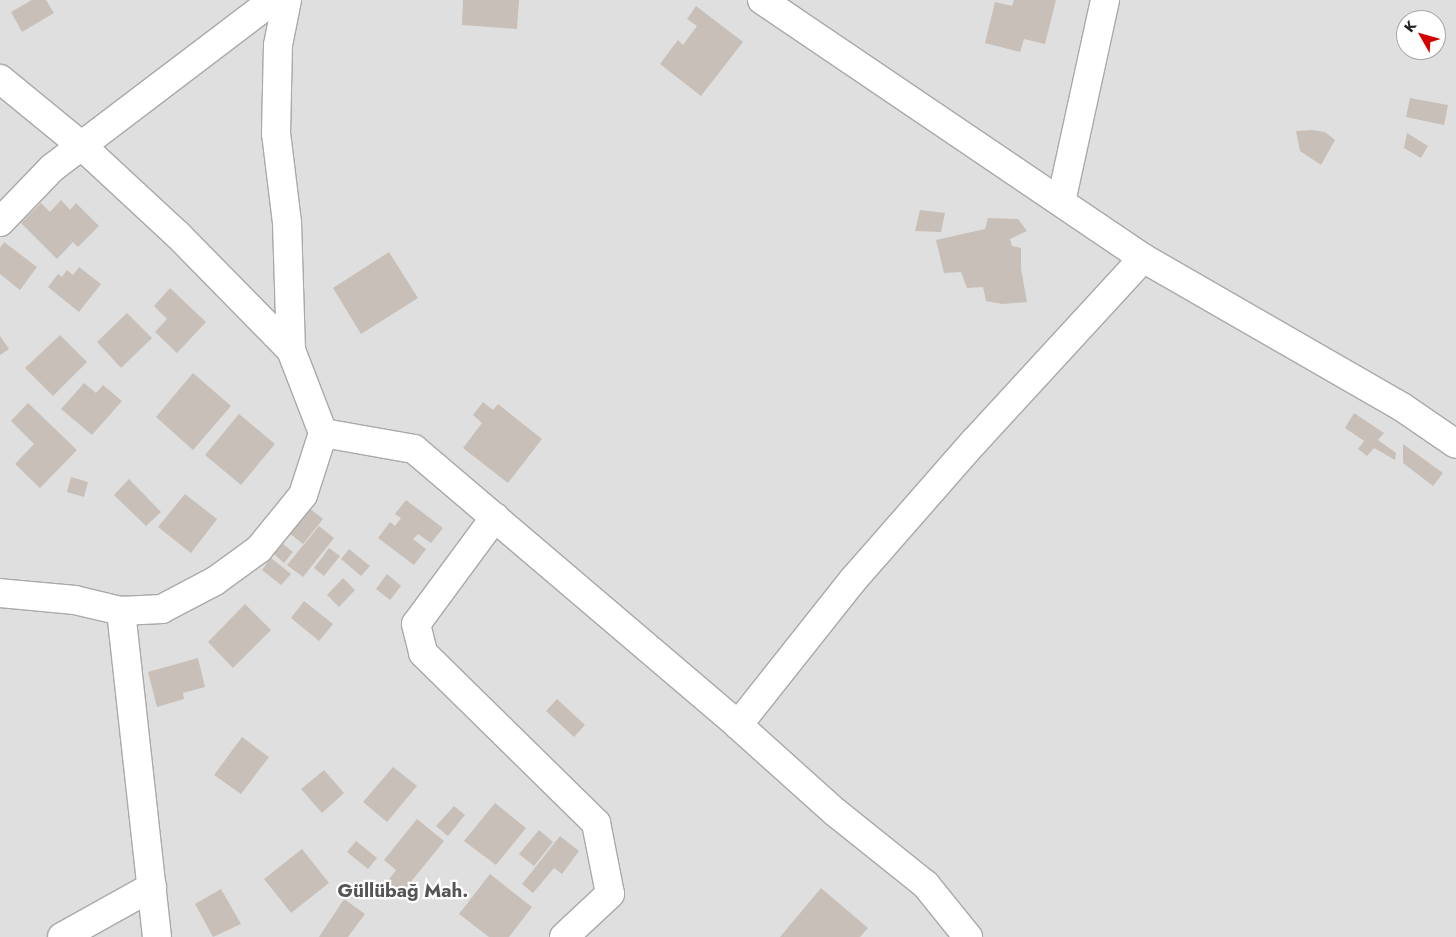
<!DOCTYPE html>
<html>
<head>
<meta charset="utf-8">
<style>
	body { margin:0 }
	#map { position:relative; width:1456px; height:937px; overflow:hidden; background:#f2efe9; font-family:Jost,sans-serif }
	div>[style] { position:absolute }
	.residential>* { inset:0; background:#e0dfdf }
	.building>* { inset:0; background:#c7bfb8 }
	.roads { filter:drop-shadow(1px 0 #a9a9a9) drop-shadow(-1px 0 #a9a9a9) drop-shadow(0 1px #a9a9a9) drop-shadow(0 -1px #a9a9a9) }
	.minor>* { height:28px; margin:-14px; padding:0 14px; transform-origin:14px; border-radius:14px; background:#fff }
	span { translate:-50% -50%; white-space:nowrap; text-align:center; line-height:1.15; -webkit-text-stroke:4.5px #fff; paint-order:stroke }
	.district-label { font-size:19px; color:#555; font-weight:700 }
	.north { position:absolute; left:1396px; top:10px; width:50px; height:50px; box-sizing:border-box; background:#fff; border:1px solid #a7a7a7; border-radius:50%; rotate:308deg; font-size:14px; font-weight:700; line-height:20px; text-align:center; color:#222 }
	.north::after { content:''; display:block; margin:auto; width:18px; height:22px; background:#d40000; clip-path:polygon(50% 0,100% 100%,50% 72%,0 100%) }
</style>
</head>
<body>
<div id="map">
	<div class="residential">
		<i style="clip-path:polygon(evenodd,0 0,1456px 0,1456px 937px,0 937px,0 0,1406px 20px,1436px 20px,1436px 50px,1406px 50px,1406px 20px)"></i>
	</div>
	<div class="building">
		<i style="clip-path:polygon(32px 0,46px 0,54px 13px,22px 32px,11px 12px)"></i>
		<i style="clip-path:polygon(463px 0,519px 0,517px 29px,462px 25px)"></i>
		<i style="clip-path:polygon(1014px 0,1056px 0,1045px 44px,1024px 39px,1020px 52px,985px 43px,995px 2px,1012px 6px)"></i>
		<i style="clip-path:polygon(696px 6px,743px 42px,701px 96px,660px 64px,678px 40px,683px 45px,697px 26px,687px 19px)"></i>
		<i style="clip-path:polygon(1410px 98px,1448px 105px,1444px 125px,1406px 117px)"></i>
		<i style="clip-path:polygon(1312px 130px,1325px 132px,1335px 140px,1321px 165px,1300px 151px,1296px 131px)"></i>
		<i style="clip-path:polygon(1407px 133px,1428px 146px,1421px 158px,1404px 148px)"></i>
		<i style="clip-path:polygon(61px 200px,70px 210px,76px 203px,99px 226px,78px 247px,73px 242px,57px 259px,21px 223px,41px 203px,50px 212px)"></i>
		<i style="clip-path:polygon(920px 210px,945px 213px,941px 232px,915px 231px)"></i>
		<i style="clip-path:polygon(988px 218px,1018px 219px,1027px 231px,1010px 239px,1012px 246px,1021px 248px,1021px 269px,1027px 302px,1002px 304px,986px 301px,983px 287px,967px 288px,961px 272px,944px 273px,936px 240px,985px 229px)"></i>
		<i style="clip-path:polygon(4px 242px,37px 267px,20px 290px,0 274px,0 248px)"></i>
		<i style="clip-path:polygon(389px 252px,418px 298px,361px 334px,333px 288px)"></i>
		<i style="clip-path:polygon(79px 267px,101px 284px,79px 312px,48px 287px,58px 274px,62px 277px,67px 270px,73px 275px)"></i>
		<i style="clip-path:polygon(170px 288px,206px 322px,177px 353px,155px 332px,167px 319px,154px 306px)"></i>
		<i style="clip-path:polygon(127px 313px,152px 338px,121px 368px,97px 342px)"></i>
		<i style="clip-path:polygon(60px 335px,87px 362px,53px 396px,25px 368px)"></i>
		<i style="clip-path:polygon(0 336px,9px 349px,0 355px)"></i>
		<i style="clip-path:polygon(193px 373px,231px 406px,193px 450px,156px 417px)"></i>
		<i style="clip-path:polygon(84px 383px,96px 393px,103px 385px,122px 401px,92px 435px,61px 409px)"></i>
		<i style="clip-path:polygon(483px 402px,493px 410px,498px 404px,542px 439px,508px 483px,463px 448px,482px 423px,473px 415px)"></i>
		<i style="clip-path:polygon(28px 403px,77px 450px,40px 488px,15px 464px,34px 444px,11px 421px)"></i>
		<i style="clip-path:polygon(1354px 413px,1384px 433px,1378px 440px,1396px 453px,1395px 460px,1374px 448px,1367px 456px,1358px 449px,1364px 441px,1345px 428px)"></i>
		<i style="clip-path:polygon(239px 414px,275px 444px,241px 485px,205px 455px)"></i>
		<i style="clip-path:polygon(1403px 444px,1443px 473px,1433px 486px,1403px 463px)"></i>
		<i style="clip-path:polygon(71px 477px,88px 482px,84px 497px,67px 492px)"></i>
		<i style="clip-path:polygon(129px 479px,161px 512px,146px 526px,114px 495px)"></i>
		<i style="clip-path:polygon(185px 494px,217px 519px,191px 553px,158px 527px)"></i>
		<i style="clip-path:polygon(406px 500px,443px 528px,431px 543px,418px 534px,413px 539px,426px 549px,414px 565px,378px 538px,390px 522px,395px 526px,401px 518px,395px 514px)"></i>
		<i style="clip-path:polygon(308px 507px,323px 519px,303px 544px,288px 532px)"></i>
		<i style="clip-path:polygon(319px 526px,334px 538px,303px 577px,287px 565px)"></i>
		<i style="clip-path:polygon(283px 544px,293px 552px,284px 563px,274px 554px)"></i>
		<i style="clip-path:polygon(329px 548px,340px 556px,324px 576px,314px 568px)"></i>
		<i style="clip-path:polygon(349px 549px,370px 566px,361px 576px,341px 559px)"></i>
		<i style="clip-path:polygon(271px 558px,291px 574px,281px 585px,262px 570px)"></i>
		<i style="clip-path:polygon(387px 574px,401px 586px,390px 600px,376px 589px)"></i>
		<i style="clip-path:polygon(343px 578px,355px 590px,339px 607px,327px 595px)"></i>
		<i style="clip-path:polygon(304px 601px,333px 624px,319px 641px,291px 618px)"></i>
		<i style="clip-path:polygon(245px 604px,271px 630px,233px 668px,208px 642px)"></i>
		<i style="clip-path:polygon(198px 658px,205px 687px,183px 693px,184px 699px,157px 707px,148px 672px)"></i>
		<i style="clip-path:polygon(557px 699px,585px 725px,574px 737px,546px 711px)"></i>
		<i style="clip-path:polygon(242px 737px,269px 757px,241px 794px,214px 775px)"></i>
		<i style="clip-path:polygon(393px 767px,417px 786px,387px 822px,363px 802px)"></i>
		<i style="clip-path:polygon(324px 770px,344px 793px,322px 813px,301px 789px)"></i>
		<i style="clip-path:polygon(495px 803px,526px 828px,496px 865px,464px 841px)"></i>
		<i style="clip-path:polygon(454px 806px,465px 815px,448px 836px,436px 826px)"></i>
		<i style="clip-path:polygon(417px 819px,444px 841px,401px 894px,387px 882px,396px 870px,384px 860px)"></i>
		<i style="clip-path:polygon(539px 830px,553px 842px,534px 866px,519px 854px)"></i>
		<i style="clip-path:polygon(560px 836px,579px 851px,562px 874px,554px 868px,533px 893px,522px 884px)"></i>
		<i style="clip-path:polygon(356px 841px,377px 858px,368px 869px,347px 852px)"></i>
		<i style="clip-path:polygon(302px 849px,329px 883px,291px 913px,264px 879px)"></i>
		<i style="clip-path:polygon(490px 874px,532px 907px,509px 937px,489px 937px,459px 914px)"></i>
		<i style="clip-path:polygon(821px 888px,868px 928px,860px 937px,780px 937px)"></i>
		<i style="clip-path:polygon(221px 889px,241px 924px,213px 937px,195px 904px)"></i>
		<i style="clip-path:polygon(344px 899px,365px 914px,348px 937px,319px 937px)"></i>
	</div>
	<div class="roads">
		<div class="minor">
			<i style="left:287px;top:0;width:46px;rotate:101.3deg"></i>
			<i style="left:278px;top:45px;width:88px;rotate:91.3deg"></i>
			<i style="left:276px;top:133px;width:91px;rotate:83deg"></i>
			<i style="left:287px;top:223px;width:127px;rotate:88.2deg"></i>
			<i style="left:762px;top:0;width:460px;rotate:34.1deg"></i>
			<i style="left:0;top:79px;width:107px;rotate:39.3deg"></i>
			<i style="left:83px;top:147px;width:129px;rotate:42.8deg"></i>
			<i style="left:178px;top:235px;width:161px;rotate:45.5deg"></i>
			<i style="left:291px;top:350px;width:89px;rotate:68.9deg"></i>
			<i style="left:323px;top:433px;width:65px;rotate:107.9deg"></i>
			<i style="left:303px;top:495px;width:70px;rotate:129.2deg"></i>
			<i style="left:259px;top:549px;width:54px;rotate:144deg"></i>
			<i style="left:215px;top:581px;width:60px;rotate:152.2deg"></i>
			<i style="left:162px;top:609px;width:41px;rotate:177.2deg"></i>
			<i style="left:121px;top:611px;width:47px;rotate:-166.6deg"></i>
			<i style="left:75px;top:600px;width:75px;rotate:-174.7deg"></i>
			<i style="left:1061px;top:202px;width:207px;rotate:-77.7deg"></i>
			<i style="left:0;top:222px;width:75px;rotate:-46.1deg"></i>
			<i style="left:52px;top:168px;width:278px;rotate:-37.2deg"></i>
			<i style="left:323px;top:433px;width:92px;rotate:10deg"></i>
			<i style="left:414px;top:449px;width:426px;rotate:40.4deg"></i>
			<i style="left:738px;top:725px;width:130px;rotate:41.9deg"></i>
			<i style="left:835px;top:812px;width:117px;rotate:38.7deg"></i>
			<i style="left:926px;top:885px;width:67px;rotate:51.1deg"></i>
			<i style="left:495px;top:517px;width:133px;rotate:126.4deg"></i>
			<i style="left:416px;top:624px;width:30px;rotate:76deg"></i>
			<i style="left:423px;top:653px;width:243px;rotate:44.5deg"></i>
			<i style="left:596px;top:823px;width:72px;rotate:78.8deg"></i>
			<i style="left:610px;top:894px;width:63px;rotate:136.9deg"></i>
			<i style="left:121px;top:611px;width:328px;rotate:83.7deg"></i>
			<i style="left:738px;top:725px;width:185px;rotate:-51.6deg"></i>
			<i style="left:853px;top:580px;width:184px;rotate:-48.8deg"></i>
			<i style="left:974px;top:442px;width:250px;rotate:-47.4deg"></i>
			<i style="left:1143px;top:258px;width:299px;rotate:29.9deg"></i>
			<i style="left:1402px;top:407px;width:65px;rotate:34.4deg"></i>
			<i style="left:62px;top:937px;width:103px;rotate:-29.1deg"></i>
		</div>
	</div>
	<div class="district-label">
		<span style="left:403px;top:891px">Güllübağ Mah.</span>
	</div>
	<div class="north">K</div>
</div>
</body>
</html>
